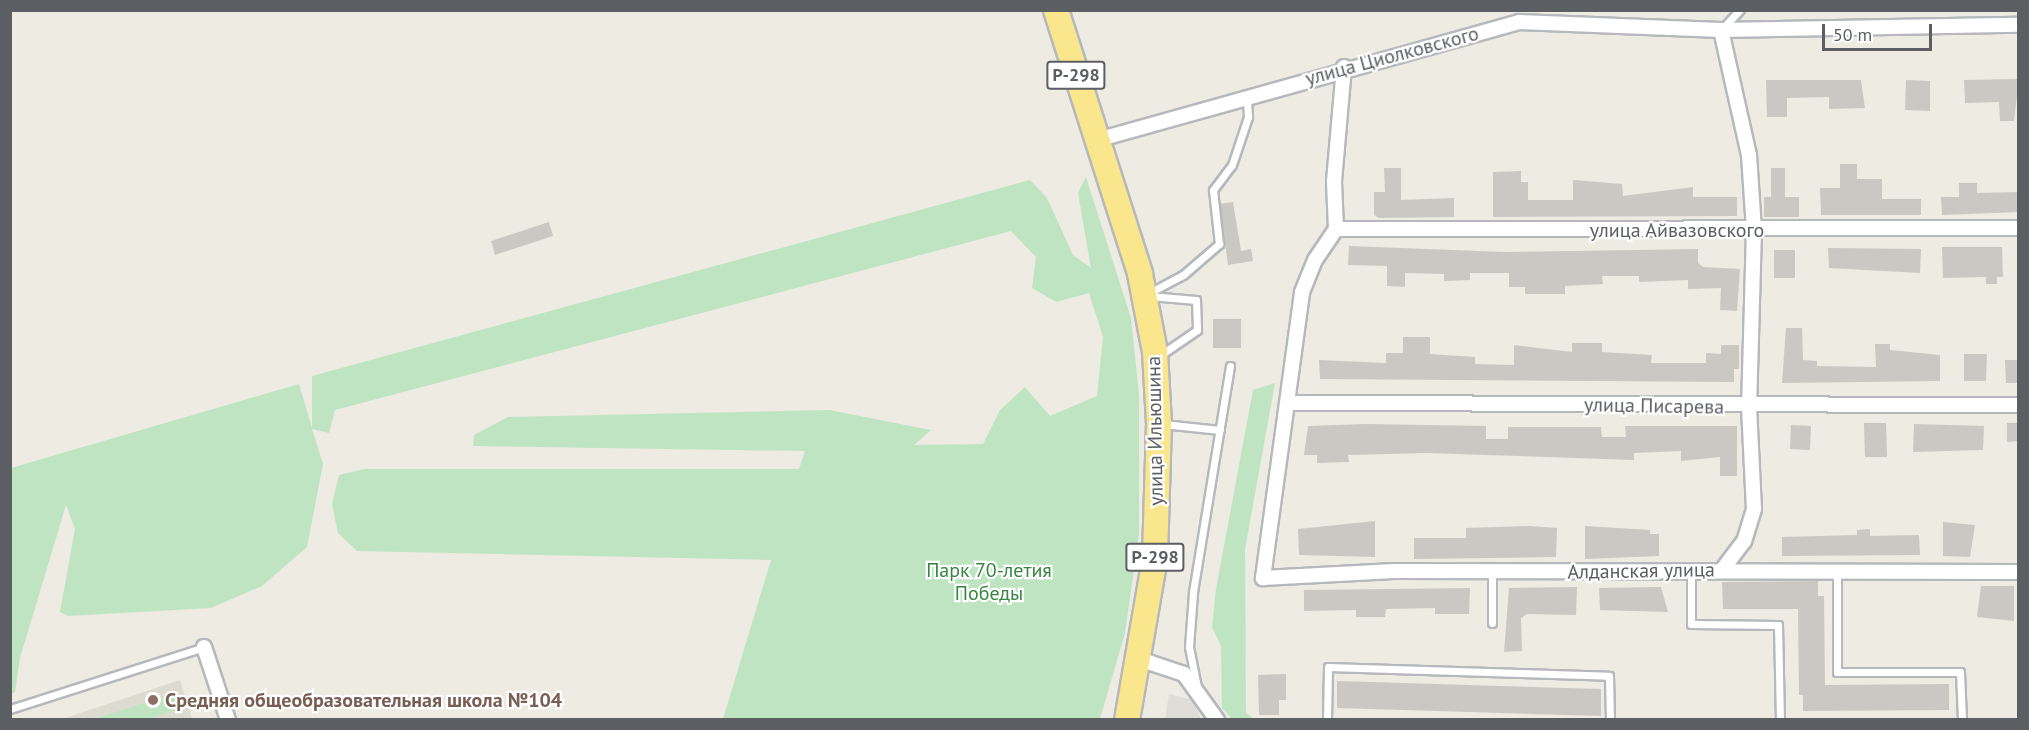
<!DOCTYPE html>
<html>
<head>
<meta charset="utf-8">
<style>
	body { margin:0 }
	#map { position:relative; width:2029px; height:730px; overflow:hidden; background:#edebe2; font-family:"PT Sans",sans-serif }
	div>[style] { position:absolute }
	.industrial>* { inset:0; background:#dfddd7 }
	.education>* { inset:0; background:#dddbd0 }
	.green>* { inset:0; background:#bfe4c2 }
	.building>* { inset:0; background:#cac8c2 }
	.roads { filter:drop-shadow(2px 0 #b5b8bc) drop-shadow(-2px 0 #b5b8bc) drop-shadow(0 2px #b5b8bc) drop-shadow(0 -2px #b5b8bc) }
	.lane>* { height:7px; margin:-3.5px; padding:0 3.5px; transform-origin:3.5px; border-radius:3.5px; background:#fff }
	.street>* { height:14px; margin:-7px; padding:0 7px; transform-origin:7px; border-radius:7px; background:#fff }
	.highway>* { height:24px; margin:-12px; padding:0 12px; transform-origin:12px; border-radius:12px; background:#fae68c }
	.dots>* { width:16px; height:16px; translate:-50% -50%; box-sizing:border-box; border:3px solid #fff; border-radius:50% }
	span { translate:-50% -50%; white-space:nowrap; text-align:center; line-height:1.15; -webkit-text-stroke:4.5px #fff; paint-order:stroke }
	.shield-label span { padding:2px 4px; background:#fff; border:2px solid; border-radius:4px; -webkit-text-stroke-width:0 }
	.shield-label { font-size:18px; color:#5b5e63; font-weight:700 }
	.street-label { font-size:20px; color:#5b5e63 }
	.park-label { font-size:20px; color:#378540 }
	.education-label { font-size:20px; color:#785e54; font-weight:700 }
	.left { translate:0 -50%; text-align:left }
	.frame { position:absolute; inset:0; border:12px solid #5b5e63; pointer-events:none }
	.scale { position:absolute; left:1822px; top:24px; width:110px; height:27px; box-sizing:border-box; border:3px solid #5b5e63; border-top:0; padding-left:8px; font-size:18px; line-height:21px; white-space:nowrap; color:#5b5e63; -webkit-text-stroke:4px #fff; paint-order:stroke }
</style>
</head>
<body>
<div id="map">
	<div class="industrial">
		<i style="clip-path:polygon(1169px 694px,1193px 700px,1201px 719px,1165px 719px)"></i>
	</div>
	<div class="education">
		<i style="clip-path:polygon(180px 680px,192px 719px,59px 720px)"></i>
	</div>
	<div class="green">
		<i style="clip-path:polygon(1086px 177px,1131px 318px,1139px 394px,1139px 535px,1125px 633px,1100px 719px,723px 719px,771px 560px,357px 551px,338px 533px,332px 504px,339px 475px,364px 469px,799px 469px,805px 451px,473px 446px,474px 435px,508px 417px,829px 410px,931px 430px,914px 445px,983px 444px,1000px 410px,1025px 387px,1050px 416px,1097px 396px,1103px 337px,1089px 293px,1056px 302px,1032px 288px,1036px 257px,1011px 231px,335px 410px,329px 433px,312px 429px,323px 464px,307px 547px,262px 586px,211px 608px,68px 616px,60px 612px,75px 529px,66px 505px,20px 658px,15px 692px,11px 694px,11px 468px,299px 384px,312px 428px,312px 376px,1030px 180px,1047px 198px,1073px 255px,1091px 268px,1078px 193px)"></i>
		<i style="clip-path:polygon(1275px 383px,1245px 549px,1246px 713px,1254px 719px,1232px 719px,1222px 708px,1221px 646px,1212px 627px,1216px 589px,1253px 390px)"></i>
		<i style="clip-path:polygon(175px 693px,179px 709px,149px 719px,94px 719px)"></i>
	</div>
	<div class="building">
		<i style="clip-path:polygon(2019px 79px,2014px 121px,2000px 121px,1999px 102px,1965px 103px,1964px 80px)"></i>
		<i style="clip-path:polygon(1766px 80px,1861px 80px,1865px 108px,1829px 109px,1829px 97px,1787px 98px,1787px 117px,1767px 117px)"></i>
		<i style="clip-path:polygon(1906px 80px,1930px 81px,1930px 111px,1905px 110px)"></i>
		<i style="clip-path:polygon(1840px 164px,1857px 164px,1857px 179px,1882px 179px,1882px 199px,1921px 199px,1921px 215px,1821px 215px,1820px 188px,1840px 188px)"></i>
		<i style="clip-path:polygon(1384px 168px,1401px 168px,1401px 200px,1454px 198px,1454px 217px,1379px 218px,1374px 215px,1374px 192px,1385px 192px)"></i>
		<i style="clip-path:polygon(1771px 168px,1785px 168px,1785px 197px,1799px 197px,1799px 217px,1764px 217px,1764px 197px,1771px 197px)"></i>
		<i style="clip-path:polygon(1521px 171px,1521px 182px,1528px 182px,1528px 200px,1573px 200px,1573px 180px,1622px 184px,1623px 196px,1693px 187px,1693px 197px,1737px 197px,1737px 216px,1493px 217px,1493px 172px)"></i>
		<i style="clip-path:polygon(1959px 183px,1977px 183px,1977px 193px,2019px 192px,2019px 212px,1942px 215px,1941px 197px,1959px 197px)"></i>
		<i style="clip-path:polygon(1233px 202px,1241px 251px,1251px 249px,1253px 261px,1228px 265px,1220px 204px)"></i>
		<i style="clip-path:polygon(549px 222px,553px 236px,495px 255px,491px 241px)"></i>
		<i style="clip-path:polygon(1349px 246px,1505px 252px,1698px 249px,1698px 263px,1703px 267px,1740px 269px,1737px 311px,1720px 310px,1721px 288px,1688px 289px,1688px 280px,1639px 282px,1639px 276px,1602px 276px,1603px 284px,1565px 286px,1565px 294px,1525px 294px,1525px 287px,1509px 287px,1509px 273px,1470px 273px,1470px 280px,1444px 281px,1444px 274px,1405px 273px,1405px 287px,1387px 286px,1387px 266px,1348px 265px)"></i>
		<i style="clip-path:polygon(1942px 247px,2002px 247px,2003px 277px,1997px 277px,1997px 284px,1986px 284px,1986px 277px,1943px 278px)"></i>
		<i style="clip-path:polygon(1828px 248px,1921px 249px,1920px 273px,1829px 268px)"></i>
		<i style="clip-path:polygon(1774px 250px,1795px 250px,1795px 278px,1774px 278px)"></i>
		<i style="clip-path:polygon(1213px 319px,1241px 319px,1241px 348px,1213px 348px)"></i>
		<i style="clip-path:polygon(1786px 328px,1802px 328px,1803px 360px,1817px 361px,1817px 366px,1876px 367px,1875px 344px,1890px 344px,1890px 350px,1940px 355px,1940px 381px,1782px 383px)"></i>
		<i style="clip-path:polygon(1403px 337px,1430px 337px,1430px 354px,1475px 357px,1475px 364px,1514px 365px,1514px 345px,1572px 352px,1572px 343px,1602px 343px,1602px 352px,1652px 355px,1651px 363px,1706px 363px,1706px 353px,1721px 354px,1721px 345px,1739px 345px,1739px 369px,1734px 369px,1734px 382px,1320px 379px,1319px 360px,1386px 363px,1386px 353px,1403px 353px)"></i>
		<i style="clip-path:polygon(1964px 354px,1987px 354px,1986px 381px,1964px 381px)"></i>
		<i style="clip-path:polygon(2005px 360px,2019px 360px,2019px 383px,2006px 383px)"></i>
		<i style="clip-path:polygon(1864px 423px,1886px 423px,1887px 457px,1865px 457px)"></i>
		<i style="clip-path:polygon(2007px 423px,2019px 423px,2019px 441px,2007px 442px)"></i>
		<i style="clip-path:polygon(1365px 424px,1486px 426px,1486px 439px,1508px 439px,1508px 427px,1601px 427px,1602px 437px,1626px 437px,1625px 426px,1737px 426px,1737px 476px,1720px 476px,1720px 457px,1681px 461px,1681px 451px,1634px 453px,1634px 460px,1426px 453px,1348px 455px,1349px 462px,1317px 463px,1317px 455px,1304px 455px,1308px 426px)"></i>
		<i style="clip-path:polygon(1914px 424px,1984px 426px,1983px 450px,1913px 452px)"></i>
		<i style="clip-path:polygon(1791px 425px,1811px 426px,1810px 450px,1790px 449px)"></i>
		<i style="clip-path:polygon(1375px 521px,1375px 557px,1299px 555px,1298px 529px)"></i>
		<i style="clip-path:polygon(1943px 522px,1975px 525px,1970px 557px,1943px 556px)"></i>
		<i style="clip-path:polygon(1529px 526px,1557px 528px,1556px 557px,1414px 559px,1414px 538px,1466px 538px,1466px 528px)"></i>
		<i style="clip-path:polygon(1585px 526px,1650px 530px,1650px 534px,1659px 534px,1659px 556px,1585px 559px)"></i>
		<i style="clip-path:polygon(1870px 529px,1870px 536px,1919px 535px,1920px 555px,1782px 556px,1782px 537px,1857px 535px,1857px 530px)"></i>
		<i style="clip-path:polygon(1818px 581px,1818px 596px,1824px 596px,1825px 685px,1949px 684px,1949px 710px,1803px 711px,1803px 695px,1799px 695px,1798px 609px,1723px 609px,1722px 582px)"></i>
		<i style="clip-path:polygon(1981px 586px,2014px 586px,2014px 621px,1977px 617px)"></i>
		<i style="clip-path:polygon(1577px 587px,1576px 615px,1527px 614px,1521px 618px,1522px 651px,1504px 652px,1509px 588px)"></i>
		<i style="clip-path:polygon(1661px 587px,1668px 612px,1600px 610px,1599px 588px)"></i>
		<i style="clip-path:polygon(1470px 588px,1469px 614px,1435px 614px,1435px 608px,1386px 609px,1385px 617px,1356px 617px,1356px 610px,1304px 611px,1304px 590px)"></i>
		<i style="clip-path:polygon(1286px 674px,1286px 700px,1279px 700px,1279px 715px,1259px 715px,1258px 675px)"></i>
		<i style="clip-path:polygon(1337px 681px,1601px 689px,1601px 716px,1337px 708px)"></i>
	</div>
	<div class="roads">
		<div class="lane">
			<i style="left:1723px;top:28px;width:25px;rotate:-47deg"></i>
			<i style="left:1149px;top:293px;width:38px;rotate:-28deg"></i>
			<i style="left:1183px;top:275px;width:48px;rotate:-40.7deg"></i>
			<i style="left:1219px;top:244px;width:54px;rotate:-96.3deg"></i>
			<i style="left:1213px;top:190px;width:31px;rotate:-53deg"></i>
			<i style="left:1232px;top:165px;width:51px;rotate:-71.6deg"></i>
			<i style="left:1248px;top:117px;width:19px;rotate:-93deg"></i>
			<i style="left:1150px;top:296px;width:46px;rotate:5deg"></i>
			<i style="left:1196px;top:300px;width:30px;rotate:88deg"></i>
			<i style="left:1197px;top:330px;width:46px;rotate:145.6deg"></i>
			<i style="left:1163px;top:424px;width:57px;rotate:6deg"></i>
			<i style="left:1691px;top:571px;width:53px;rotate:90deg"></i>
			<i style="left:1691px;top:624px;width:87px;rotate:0.7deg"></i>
			<i style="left:1778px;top:625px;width:95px;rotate:88.8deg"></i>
			<i style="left:1837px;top:571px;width:101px;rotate:90deg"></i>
			<i style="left:1837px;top:672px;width:123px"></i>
			<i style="left:1960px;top:672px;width:48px;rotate:87.6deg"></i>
			<i style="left:1492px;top:623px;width:49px;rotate:-90deg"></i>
			<i style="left:1197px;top:687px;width:41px;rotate:-101.3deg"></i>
			<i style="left:1189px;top:647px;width:55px;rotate:-85.8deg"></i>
			<i style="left:1193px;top:592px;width:229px;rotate:-80.7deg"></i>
			<i style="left:10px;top:709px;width:204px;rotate:-17.7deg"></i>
			<i style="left:1327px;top:720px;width:53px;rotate:-88.9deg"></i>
			<i style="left:1328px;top:667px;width:281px;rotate:1.8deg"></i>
			<i style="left:1609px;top:676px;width:44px;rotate:88.7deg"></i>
		</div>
		<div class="street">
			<i style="left:1721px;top:30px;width:128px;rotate:77.4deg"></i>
			<i style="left:1749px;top:155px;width:75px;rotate:86.2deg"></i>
			<i style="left:1754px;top:230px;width:177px;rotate:91.6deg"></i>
			<i style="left:1749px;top:407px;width:102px;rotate:87.2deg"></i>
			<i style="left:1754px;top:509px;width:34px;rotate:107deg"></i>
			<i style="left:1744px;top:541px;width:36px;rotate:127deg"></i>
			<i style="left:1344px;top:67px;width:115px;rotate:95deg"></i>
			<i style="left:1334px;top:182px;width:47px;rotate:87.6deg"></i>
			<i style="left:1336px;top:229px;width:37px;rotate:124deg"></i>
			<i style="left:1315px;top:260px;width:35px;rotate:112deg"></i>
			<i style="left:1302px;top:293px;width:288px;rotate:97.8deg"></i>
			<i style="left:1263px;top:578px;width:131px;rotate:-3.1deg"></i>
			<i style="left:1394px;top:571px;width:624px;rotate:0.09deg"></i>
			<i style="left:1097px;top:140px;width:438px;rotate:-15.6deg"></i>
			<i style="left:1519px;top:22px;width:202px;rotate:2.3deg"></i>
			<i style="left:1721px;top:30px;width:297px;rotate:-1deg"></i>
			<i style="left:1336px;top:229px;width:682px;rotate:-0.08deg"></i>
			<i style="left:1290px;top:403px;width:728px;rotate:0.16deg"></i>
			<i style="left:204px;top:647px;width:77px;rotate:71.8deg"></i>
			<i style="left:1139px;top:659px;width:47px;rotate:18.4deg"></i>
			<i style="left:1184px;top:674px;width:57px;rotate:54.3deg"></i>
		</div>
		<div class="highway">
			<i style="left:1056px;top:10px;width:277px;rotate:72.3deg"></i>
			<i style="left:1140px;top:274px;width:79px;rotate:79.1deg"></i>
			<i style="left:1155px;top:352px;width:71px;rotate:86.8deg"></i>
			<i style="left:1159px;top:423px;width:135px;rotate:91.7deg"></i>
			<i style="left:1155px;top:558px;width:164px;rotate:99.8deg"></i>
		</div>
	</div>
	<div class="dots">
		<i style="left:153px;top:700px;background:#8d6e63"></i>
	</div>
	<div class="shield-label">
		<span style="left:1076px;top:75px">Р-298</span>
		<span style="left:1155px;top:557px">Р-298</span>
	</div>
	<div class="street-label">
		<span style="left:1392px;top:56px;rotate:-15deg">улица Циолковского</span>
		<span style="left:1677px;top:230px">улица Айвазовского</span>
		<span style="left:1654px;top:406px;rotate:1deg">улица Писарева</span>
		<span style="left:1155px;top:431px;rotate:-91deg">улица Ильюшина</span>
		<span style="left:1641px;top:571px;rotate:-1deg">Алданская улица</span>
	</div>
	<div class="park-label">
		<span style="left:989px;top:582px">Парк 70-летия<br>Победы</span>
	</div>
	<div class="education-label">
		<span class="left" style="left:165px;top:700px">Средняя общеобразовательная школа №104</span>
	</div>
	<div class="frame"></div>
	<div class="scale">50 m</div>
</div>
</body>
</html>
